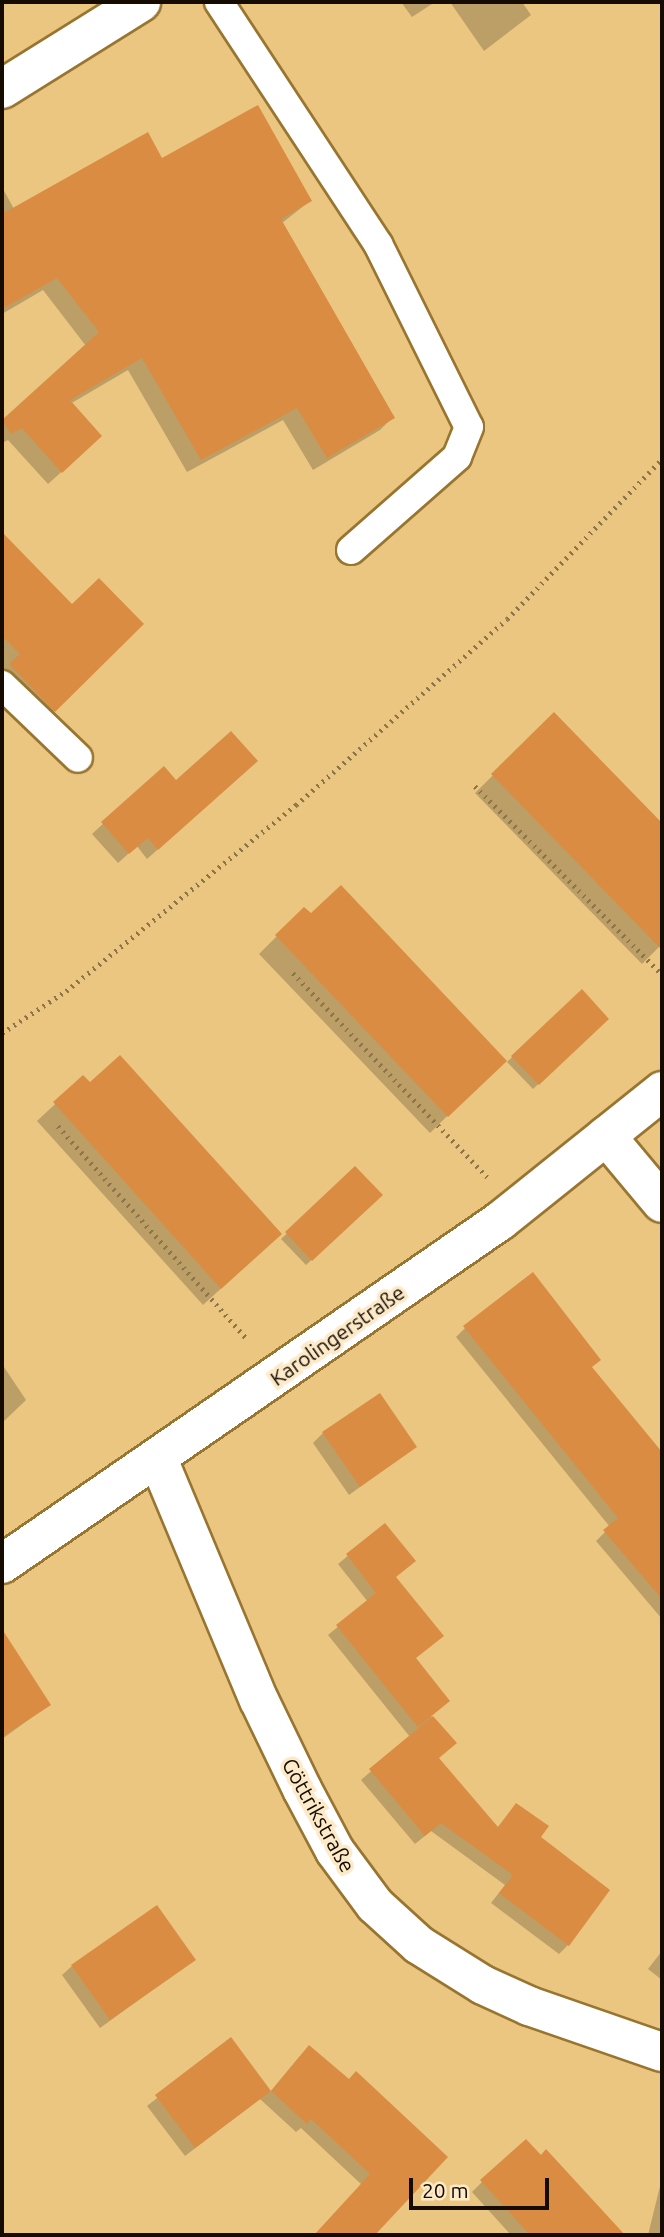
<!DOCTYPE html>
<html>
<head>
<meta charset="utf-8">
<style>
	body { margin:0 }
	#map { position:relative; width:664px; height:2237px; overflow:hidden; background:#ebc681; font-family:Ubuntu,sans-serif }
	div>[style] { position:absolute }
	.shadow>* { inset:0; background:#0003 }
	.building>* { inset:0; background:#da8d42 }
	.path>* { height:4.5px; margin-top:-2.25px; transform-origin:0; background:repeating-linear-gradient(90deg,#8e7549 0 2px,transparent 0 7px) }
	.roads { filter:drop-shadow(2px 0 #987530) drop-shadow(-2px 0 #987530) drop-shadow(0 2px #987530) drop-shadow(0 -2px #987530) }
	.service>* { height:28px; margin:-14px; padding:0 14px; transform-origin:14px; border-radius:14px; background:#fff }
	.minor>* { height:38px; margin:-19px; padding:0 19px; transform-origin:19px; border-radius:19px; background:#fff }
	.tertiary>* { height:38px; margin:-19px; padding:0 19px; transform-origin:19px; border-radius:19px; background:#fff }
	span { translate:-50% -50%; white-space:nowrap; text-align:center; line-height:1.15; -webkit-text-stroke:7px #fdeac8; paint-order:stroke }
	.street-label { font-size:21px; color:#150b00 }
	.frame { position:absolute; inset:0; border:4px solid #150b00; pointer-events:none }
	.scale { position:absolute; left:409px; top:2178px; width:140px; height:32px; box-sizing:border-box; border:4px solid #150b00; border-top:0; padding-left:9px; font-size:21px; line-height:24px; white-space:nowrap; color:#150b00; -webkit-text-stroke:5px #fdeac8; paint-order:stroke }
</style>
</head>
<body>
<div id="map">
	<div class="shadow">
		<i style="clip-path:polygon(401px 2px,435px 2px,412px 17px)"></i>
		<i style="clip-path:polygon(450px 2px,522px 2px,531px 15px,484px 51px)"></i>
		<i style="clip-path:polygon(161px 161px,310px 201px,282px 223px,393px 417px,380px 430px,313px 470px,283px 420px,187px 472px,128px 370px,70px 404px,87px 449px,48px 484px,8px 440px,2px 443px,2px 423px,86px 346px,43px 290px,2px 314px,2px 187px,14px 209px)"></i>
		<i style="clip-path:polygon(2px 535px,72px 606px,142px 624px,41px 724px,2px 689px)"></i>
		<i style="clip-path:polygon(554px 715px,662px 826px,662px 944px,642px 964px,475px 793px)"></i>
		<i style="clip-path:polygon(163px 768px,176px 782px,246px 771px,147px 859px,137px 846px,118px 863px,92px 834px)"></i>
		<i style="clip-path:polygon(304px 909px,504px 1060px,430px 1133px,259px 954px)"></i>
		<i style="clip-path:polygon(582px 992px,607px 1019px,533px 1089px,507px 1062px)"></i>
		<i style="clip-path:polygon(83px 1078px,262px 1251px,203px 1305px,37px 1121px)"></i>
		<i style="clip-path:polygon(355px 1169px,380px 1195px,306px 1265px,281px 1239px)"></i>
		<i style="clip-path:polygon(465px 1328px,591px 1368px,662px 1475px,662px 1619px,596px 1541px,610px 1527px,456px 1337px)"></i>
		<i style="clip-path:polygon(2px 1364px,26px 1400px,2px 1423px)"></i>
		<i style="clip-path:polygon(323px 1433px,415px 1447px,349px 1495px,313px 1443px)"></i>
		<i style="clip-path:polygon(385px 1525px,394px 1578px,432px 1645px,414px 1659px,431px 1716px,454px 1743px,437px 1759px,497px 1828px,517px 1805px,538px 1838px,568px 1945px,559px 1954px,491px 1903px,505px 1885px,431px 1831px,415px 1844px,361px 1780px,410px 1737px,328px 1635px,368px 1602px,338px 1564px)"></i>
		<i style="clip-path:polygon(13px 1649px,49px 1705px,2px 1739px,2px 1656px)"></i>
		<i style="clip-path:polygon(662px 1951px,662px 1980px,648px 1969px)"></i>
		<i style="clip-path:polygon(194px 1960px,100px 2028px,62px 1975px,72px 1966px)"></i>
		<i style="clip-path:polygon(231px 2040px,270px 2092px,300px 2056px,349px 2081px,446px 2157px,372px 2235px,315px 2235px,362px 2185px,301px 2128px,296px 2132px,260px 2099px,185px 2156px,147px 2106px)"></i>
		<i style="clip-path:polygon(546px 2152px,622px 2235px,511px 2235px,472px 2192px,482px 2182px,541px 2157px)"></i>
		<i style="clip-path:polygon(662px 2178px,662px 2235px,648px 2235px)"></i>
	</div>
	<div class="building">
		<i style="clip-path:polygon(258px 105px,312px 201px,281px 219px,395px 418px,327px 458px,297px 408px,201px 460px,142px 358px,70px 400px,102px 436px,62px 473px,22px 428px,11px 434px,2px 420px,99px 332px,57px 278px,2px 309px,2px 214px,148px 132px,162px 158px)"></i>
		<i style="clip-path:polygon(2px 532px,72px 604px,99px 578px,144px 624px,55px 712px,9px 664px,20px 654px,2px 636px)"></i>
		<i style="clip-path:polygon(554px 712px,662px 823px,662px 950px,491px 774px)"></i>
		<i style="clip-path:polygon(231px 731px,258px 761px,158px 850px,148px 838px,129px 854px,101px 822px,164px 766px,176px 780px)"></i>
		<i style="clip-path:polygon(341px 885px,507px 1061px,448px 1117px,275px 935px,304px 907px,311px 913px)"></i>
		<i style="clip-path:polygon(582px 989px,609px 1019px,539px 1085px,511px 1056px)"></i>
		<i style="clip-path:polygon(120px 1055px,282px 1234px,221px 1289px,53px 1102px,83px 1075px,90px 1082px)"></i>
		<i style="clip-path:polygon(355px 1166px,383px 1195px,312px 1261px,285px 1232px)"></i>
		<i style="clip-path:polygon(533px 1272px,601px 1360px,592px 1367px,662px 1452px,662px 1599px,603px 1530px,618px 1518px,463px 1326px)"></i>
		<i style="clip-path:polygon(380px 1393px,417px 1447px,360px 1487px,322px 1432px)"></i>
		<i style="clip-path:polygon(385px 1523px,416px 1561px,396px 1577px,444px 1636px,416px 1658px,450px 1701px,418px 1727px,336px 1625px,376px 1593px,346px 1554px)"></i>
		<i style="clip-path:polygon(2px 1629px,51px 1705px,2px 1737px)"></i>
		<i style="clip-path:polygon(433px 1716px,457px 1743px,439px 1758px,498px 1827px,516px 1803px,549px 1826px,541px 1837px,610px 1890px,569px 1946px,499px 1893px,513px 1875px,441px 1823px,425px 1836px,369px 1769px)"></i>
		<i style="clip-path:polygon(157px 1905px,196px 1960px,110px 2020px,71px 1965px)"></i>
		<i style="clip-path:polygon(231px 2037px,271px 2091px,309px 2045px,349px 2079px,356px 2071px,448px 2157px,375px 2235px,314px 2235px,370px 2174px,311px 2119px,307px 2124px,271px 2091px,195px 2148px,155px 2095px)"></i>
		<i style="clip-path:polygon(526px 2139px,541px 2155px,546px 2149px,625px 2235px,530px 2235px,480px 2180px)"></i>
	</div>
	<div class="path">
		<i style="left:475px;top:786px;width:265px;rotate:45.2deg"></i>
		<i style="left:293px;top:973px;width:282px;rotate:46.4deg"></i>
		<i style="left:2px;top:1033px;width:77px;rotate:-33.3deg"></i>
		<i style="left:66px;top:991px;width:296px;rotate:-39deg"></i>
		<i style="left:296px;top:805px;width:281px;rotate:-41.4deg"></i>
		<i style="left:507px;top:619px;width:223px;rotate:-45.9deg"></i>
		<i style="left:58px;top:1126px;width:286px;rotate:48.4deg"></i>
	</div>
	<div class="roads">
		<div class="service">
			<i style="left:219px;top:2px;width:290px;rotate:56.7deg"></i>
			<i style="left:378px;top:244px;width:204px;rotate:63.6deg"></i>
			<i style="left:469px;top:427px;width:32px;rotate:112deg"></i>
			<i style="left:457px;top:457px;width:141px;rotate:138.7deg"></i>
			<i style="left:2px;top:685px;width:105px;rotate:43.8deg"></i>
		</div>
		<div class="minor">
			<i style="left:606px;top:1136px;width:87px;rotate:50.1deg"></i>
			<i style="left:158px;top:1459px;width:261px;rotate:67.3deg"></i>
			<i style="left:259px;top:1700px;width:99px;rotate:64.2deg"></i>
			<i style="left:302px;top:1789px;width:70px;rotate:62deg"></i>
			<i style="left:335px;top:1851px;width:67px;rotate:53.5deg"></i>
			<i style="left:375px;top:1905px;width:59px;rotate:42.3deg"></i>
			<i style="left:419px;top:1945px;width:75px;rotate:32deg"></i>
			<i style="left:483px;top:1985px;width:51px;rotate:24.5deg"></i>
			<i style="left:529px;top:2006px;width:141px;rotate:19.1deg"></i>
			<i style="left:2px;top:1564px;width:605px;rotate:-34.56deg"></i>
			<i style="left:500px;top:1221px;width:208px;rotate:-38.7deg"></i>
		</div>
		<div class="tertiary">
			<i style="left:2px;top:89px;width:164px;rotate:-32deg"></i>
		</div>
	</div>
	<div class="street-label">
		<span style="left:337px;top:1335px;rotate:-35deg">Karolingerstraße</span>
		<span style="left:319px;top:1815px;rotate:61deg">Göttrikstraße</span>
	</div>
	<div class="frame"></div>
	<div class="scale">20 m</div>
</div>
</body>
</html>
